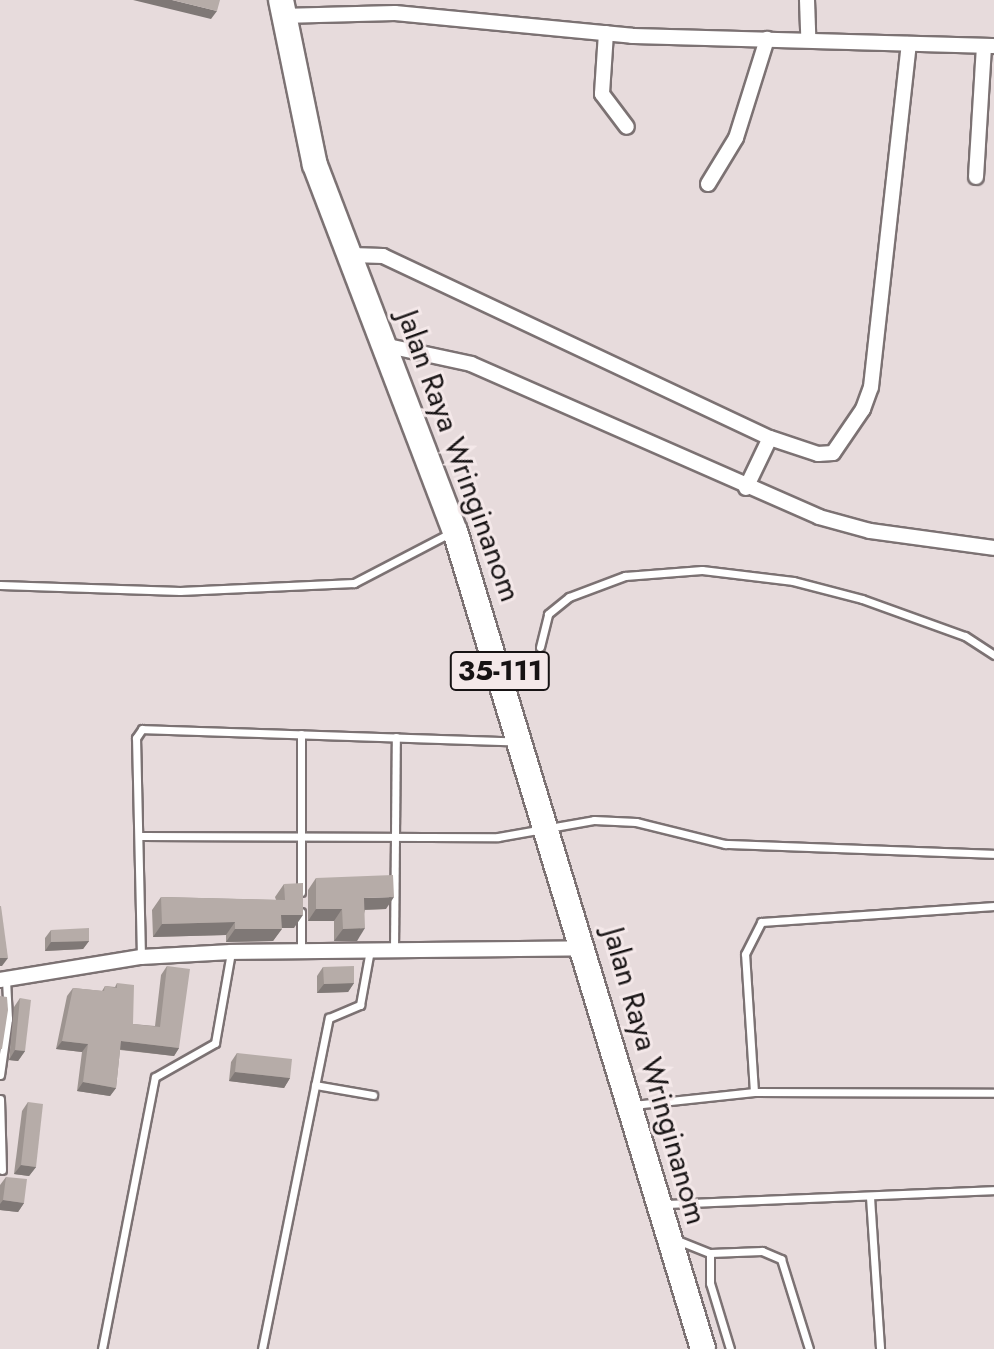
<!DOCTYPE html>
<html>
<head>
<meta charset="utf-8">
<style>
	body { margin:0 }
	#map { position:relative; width:994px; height:1349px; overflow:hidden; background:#e7dbdc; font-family:Jost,sans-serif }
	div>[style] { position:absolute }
	.roads { filter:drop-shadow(2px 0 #7c7273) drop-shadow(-2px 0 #7c7273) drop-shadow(0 2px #7c7273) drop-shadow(0 -2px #7c7273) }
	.lane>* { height:7px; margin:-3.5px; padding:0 3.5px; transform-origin:3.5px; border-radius:3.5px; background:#fff }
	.street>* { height:14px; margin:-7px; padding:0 7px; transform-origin:7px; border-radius:7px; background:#fff }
	.primary>* { height:24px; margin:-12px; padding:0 12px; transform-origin:12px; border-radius:12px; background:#fff }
	.wall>* { inset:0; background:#9d9490 }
	.shaded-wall>* { inset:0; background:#7f7876 }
	.building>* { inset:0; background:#b6aca8 }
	span { translate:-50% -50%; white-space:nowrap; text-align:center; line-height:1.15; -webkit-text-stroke:6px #f4e8e9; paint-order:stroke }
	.shield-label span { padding:2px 6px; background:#f4e8e9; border:2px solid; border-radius:6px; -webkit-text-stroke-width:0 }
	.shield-label { font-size:28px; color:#171314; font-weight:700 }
	.street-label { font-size:30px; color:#171314 }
</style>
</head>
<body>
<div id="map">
	<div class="roads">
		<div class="lane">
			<i style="left:0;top:585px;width:180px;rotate:1.9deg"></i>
			<i style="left:180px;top:591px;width:174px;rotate:-2.6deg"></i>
			<i style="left:354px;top:583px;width:108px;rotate:-27.5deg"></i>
			<i style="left:540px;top:647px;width:34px;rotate:-76deg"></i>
			<i style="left:548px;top:614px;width:27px;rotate:-39deg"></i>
			<i style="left:569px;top:597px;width:60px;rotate:-20.6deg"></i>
			<i style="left:625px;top:576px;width:77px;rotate:-4.5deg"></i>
			<i style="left:702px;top:570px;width:92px;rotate:6.9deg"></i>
			<i style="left:793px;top:581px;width:71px;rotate:14.6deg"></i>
			<i style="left:862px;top:599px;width:109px;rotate:19.8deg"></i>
			<i style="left:965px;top:636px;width:35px;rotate:33deg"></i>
			<i style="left:141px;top:836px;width:357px;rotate:0.2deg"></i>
			<i style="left:498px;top:837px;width:97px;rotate:-10deg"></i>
			<i style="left:594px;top:820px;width:42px;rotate:2.7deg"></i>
			<i style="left:636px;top:822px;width:92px;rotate:13.9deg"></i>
			<i style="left:725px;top:844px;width:269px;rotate:2.1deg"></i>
			<i style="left:301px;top:892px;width:158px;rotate:-90deg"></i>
			<i style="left:301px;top:950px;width:38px;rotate:-90deg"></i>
			<i style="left:394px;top:950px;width:213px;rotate:-89.5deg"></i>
			<i style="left:141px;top:957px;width:219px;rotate:-91.3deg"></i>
			<i style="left:136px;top:738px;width:11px;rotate:-56deg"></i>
			<i style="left:142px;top:729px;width:370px;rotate:1.9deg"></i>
			<i style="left:0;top:1075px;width:57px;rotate:-81.9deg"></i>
			<i style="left:8px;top:1019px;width:40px;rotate:-92.9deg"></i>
			<i style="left:315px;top:1085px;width:59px;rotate:9.8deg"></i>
			<i style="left:754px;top:1092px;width:138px;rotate:-93.7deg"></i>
			<i style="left:745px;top:954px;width:36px;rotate:-63deg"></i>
			<i style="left:761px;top:922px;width:234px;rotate:-3.9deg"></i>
			<i style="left:0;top:1099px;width:71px;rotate:88.4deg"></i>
			<i style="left:633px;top:1105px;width:122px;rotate:-6.1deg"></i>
			<i style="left:754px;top:1092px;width:240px;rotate:0.2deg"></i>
			<i style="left:870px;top:1197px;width:152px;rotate:86.2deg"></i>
			<i style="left:664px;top:1204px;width:330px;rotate:-2.4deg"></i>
			<i style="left:677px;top:1240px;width:35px;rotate:22deg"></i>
			<i style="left:710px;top:1253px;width:52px;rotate:-2.2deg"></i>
			<i style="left:762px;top:1251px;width:21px;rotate:23deg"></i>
			<i style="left:781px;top:1259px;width:94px;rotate:72.7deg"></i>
			<i style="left:710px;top:1253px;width:30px;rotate:90deg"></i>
			<i style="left:710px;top:1283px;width:69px;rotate:73.1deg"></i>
			<i style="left:102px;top:1349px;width:277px;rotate:-79deg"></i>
			<i style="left:155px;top:1077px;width:69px;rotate:-29.5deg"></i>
			<i style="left:215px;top:1043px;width:92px;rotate:-80deg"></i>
			<i style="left:262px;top:1349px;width:338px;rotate:-78.6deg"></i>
			<i style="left:329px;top:1018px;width:34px;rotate:-23deg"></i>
			<i style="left:360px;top:1005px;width:56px;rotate:-79.7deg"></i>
		</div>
		<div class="street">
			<i style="left:807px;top:0;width:38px;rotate:88deg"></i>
			<i style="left:281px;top:16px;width:114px;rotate:-1.5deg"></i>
			<i style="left:395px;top:13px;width:238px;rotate:5.5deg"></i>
			<i style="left:632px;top:36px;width:362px;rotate:1.6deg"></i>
			<i style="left:606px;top:33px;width:61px;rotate:93.8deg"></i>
			<i style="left:602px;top:94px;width:41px;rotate:52.9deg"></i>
			<i style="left:976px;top:177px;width:131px;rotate:-86.5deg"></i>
			<i style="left:708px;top:184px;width:54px;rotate:-58.7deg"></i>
			<i style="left:736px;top:138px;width:104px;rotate:-72.6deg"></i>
			<i style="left:352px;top:255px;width:31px;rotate:2deg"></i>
			<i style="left:383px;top:256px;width:428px;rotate:25.2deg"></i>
			<i style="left:770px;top:438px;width:51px;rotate:18.4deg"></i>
			<i style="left:818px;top:454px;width:15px;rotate:-4deg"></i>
			<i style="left:833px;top:453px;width:53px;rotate:-55.7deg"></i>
			<i style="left:863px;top:409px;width:23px;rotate:-70deg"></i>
			<i style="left:871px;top:387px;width:345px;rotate:-83.7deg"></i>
			<i style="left:388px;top:346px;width:85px;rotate:12.2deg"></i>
			<i style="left:471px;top:364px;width:380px;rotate:23.7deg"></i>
			<i style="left:819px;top:517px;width:53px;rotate:15.4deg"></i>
			<i style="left:870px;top:531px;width:125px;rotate:7.8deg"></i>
			<i style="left:746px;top:488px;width:55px;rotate:-64.4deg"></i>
			<i style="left:0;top:980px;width:143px;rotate:-9.3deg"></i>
			<i style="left:141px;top:957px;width:90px;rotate:-3.2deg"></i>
			<i style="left:231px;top:952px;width:354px;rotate:-0.6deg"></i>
		</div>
		<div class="primary">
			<i style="left:281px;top:0;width:168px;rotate:78.4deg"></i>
			<i style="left:315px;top:165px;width:392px;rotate:69.1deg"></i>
			<i style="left:455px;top:531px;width:855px;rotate:73.13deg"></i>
		</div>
	</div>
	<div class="wall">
		<i style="clip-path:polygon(316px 878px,386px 909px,365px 910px,357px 941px,334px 941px,334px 921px,308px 921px,308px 890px)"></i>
		<i style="clip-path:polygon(284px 884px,294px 928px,282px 928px,273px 941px,226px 942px,226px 935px,153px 937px,152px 910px,161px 897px,276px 900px,275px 897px)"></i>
		<i style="clip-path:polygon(51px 930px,89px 941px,83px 949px,45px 951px,45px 938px)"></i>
		<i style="clip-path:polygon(167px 966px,179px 1048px,174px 1056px,120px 1050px,116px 1088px,110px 1096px,77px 1091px,82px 1052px,56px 1049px,67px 996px,73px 988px,102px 991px,105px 986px,115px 987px,117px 983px,133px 1024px,155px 1026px,161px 975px)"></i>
		<i style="clip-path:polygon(323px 967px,354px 983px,348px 992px,317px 993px,317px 976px)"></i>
		<i style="clip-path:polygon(20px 998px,25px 1051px,18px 1061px,9px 1060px,14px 1007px)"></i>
		<i style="clip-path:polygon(237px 1053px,290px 1078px,284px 1088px,229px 1081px,231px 1062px)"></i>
		<i style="clip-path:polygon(28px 1102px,36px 1167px,29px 1176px,14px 1174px,22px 1111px)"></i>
		<i style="clip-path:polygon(6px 1177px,24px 1203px,18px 1212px,0 1210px,0 1185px)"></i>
	</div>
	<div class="shaded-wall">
		<i style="clip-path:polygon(133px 0,172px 0,217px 11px,211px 19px)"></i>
		<i style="clip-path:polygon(394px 897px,386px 909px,356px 910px,364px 898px)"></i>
		<i style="clip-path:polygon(316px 909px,342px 909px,334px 921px,308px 921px)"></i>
		<i style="clip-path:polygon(281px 915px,303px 915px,294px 928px,272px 928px)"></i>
		<i style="clip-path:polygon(235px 922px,226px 935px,153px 937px,162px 924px)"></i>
		<i style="clip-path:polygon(365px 928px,357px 941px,334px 941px,343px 929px)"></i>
		<i style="clip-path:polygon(235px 929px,282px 929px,273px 941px,226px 942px)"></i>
		<i style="clip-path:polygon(89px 941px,83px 949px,45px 951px,51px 942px)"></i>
		<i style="clip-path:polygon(0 958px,8px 958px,2px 966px,0 966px)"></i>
		<i style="clip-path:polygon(354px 983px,348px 992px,317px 993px,324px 984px)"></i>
		<i style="clip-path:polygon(62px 1041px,88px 1044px,82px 1052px,56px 1049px)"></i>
		<i style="clip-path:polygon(121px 1041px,179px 1048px,174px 1056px,116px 1049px)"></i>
		<i style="clip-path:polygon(15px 1050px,25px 1051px,18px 1061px,9px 1060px)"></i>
		<i style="clip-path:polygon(235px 1072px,290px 1078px,284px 1088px,229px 1081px)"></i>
		<i style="clip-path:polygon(83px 1082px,116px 1088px,110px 1096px,77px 1091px)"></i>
		<i style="clip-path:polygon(21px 1165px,36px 1167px,29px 1176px,14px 1174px)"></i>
		<i style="clip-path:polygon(3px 1200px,24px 1203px,18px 1212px,0 1210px,0 1204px)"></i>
	</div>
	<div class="building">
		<i style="clip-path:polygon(172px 0,220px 0,217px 11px)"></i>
		<i style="clip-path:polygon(393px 875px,394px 897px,364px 898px,365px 928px,343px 929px,342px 909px,316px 909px,316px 878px)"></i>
		<i style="clip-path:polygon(303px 883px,303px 915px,281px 915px,282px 929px,235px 929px,235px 922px,162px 924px,161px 897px,285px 900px,284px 884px)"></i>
		<i style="clip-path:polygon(0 906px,1px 906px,8px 958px,0 958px)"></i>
		<i style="clip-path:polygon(89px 928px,89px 941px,51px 942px,51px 930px)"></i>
		<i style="clip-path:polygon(167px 966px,190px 969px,179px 1048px,121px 1041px,116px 1088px,83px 1082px,88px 1044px,62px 1041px,73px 988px,104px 991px,105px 986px,117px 988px,117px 983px,134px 985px,133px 1024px,160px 1027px)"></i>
		<i style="clip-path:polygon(354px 966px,354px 983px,324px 984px,323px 967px)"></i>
		<i style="clip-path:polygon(0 996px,7px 997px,8px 1010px,2px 1049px,0 1049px)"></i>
		<i style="clip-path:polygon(20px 998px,31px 1000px,25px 1051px,15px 1050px)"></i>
		<i style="clip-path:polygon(237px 1053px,292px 1059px,290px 1078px,235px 1072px)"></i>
		<i style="clip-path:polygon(28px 1102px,43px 1104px,36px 1167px,21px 1165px)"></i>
		<i style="clip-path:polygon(6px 1177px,27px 1179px,24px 1203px,3px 1200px)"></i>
	</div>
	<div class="shield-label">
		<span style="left:500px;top:671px">35-111</span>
	</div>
	<div class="street-label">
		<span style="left:459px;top:456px;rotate:70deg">Jalan Raya Wringinanom</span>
		<span style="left:655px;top:1076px;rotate:74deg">Jalan Raya Wringinanom</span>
	</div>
</div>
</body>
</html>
